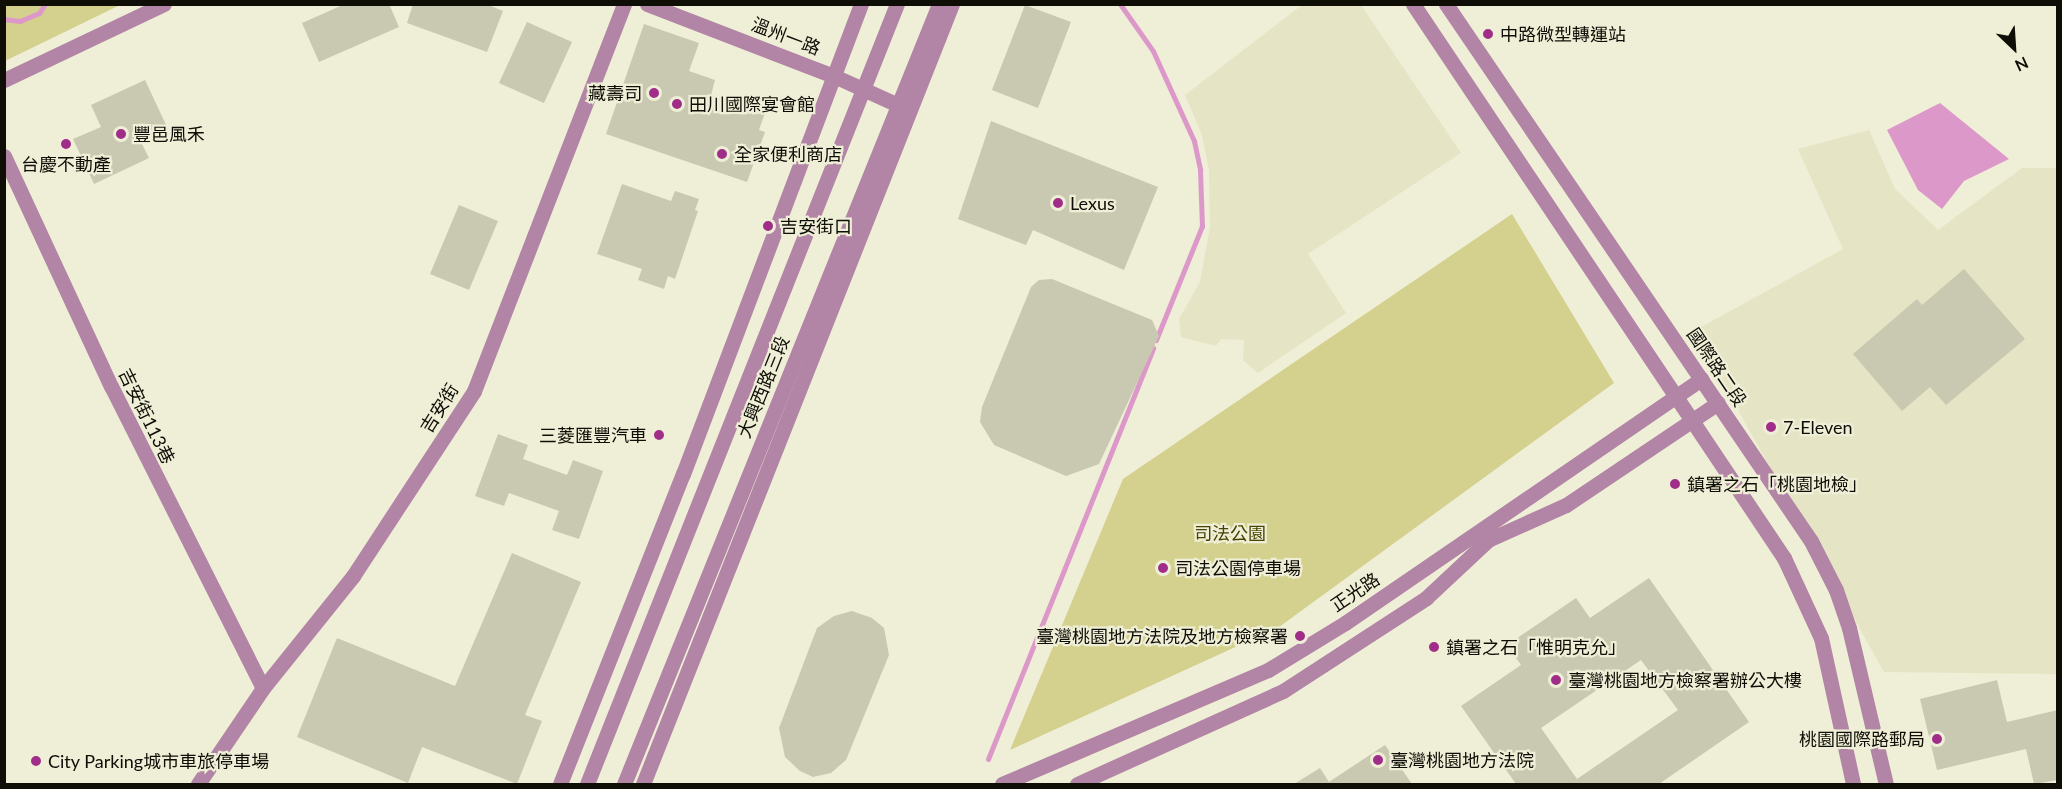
<!DOCTYPE html>
<html>
<head>
<meta charset="utf-8">
<style>
	body { margin:0 }
	#map { position:relative; width:2062px; height:789px; overflow:hidden; background:#efeed7; font-family:Lato,"Noto Sans TC",sans-serif }
	div>[style] { position:absolute }
	.built>* { inset:0; background:#e5e4c5 }
	.green>* { inset:0; background:#d4d08d }
	.water>* { inset:0; background:#dc98c9 }
	.stream>* { height:5px; margin:-2.5px; padding:0 2.5px; transform-origin:2.5px; border-radius:2.5px; background:#dc98c9 }
	.building>* { inset:0; background:#c9c8b1 }
	.minor>* { height:15px; margin:-7.5px; padding:0 7.5px; transform-origin:7.5px; border-radius:7.5px; background:#b284a5 }
	.dots>* { width:16px; height:16px; translate:-50% -50%; box-sizing:border-box; border:3px solid #efeed7; border-radius:50% }
	span { translate:-50% -50%; white-space:nowrap; text-align:center; line-height:1.15; -webkit-text-stroke:4.5px #efeed7; paint-order:stroke }
	.poi-label { font-size:18px; color:#0e0d06 }
	.left { translate:0 -50%; text-align:left }
	.right { translate:-100% -50%; text-align:right }
	.street-label { font-size:18px; color:#0e0d06 }
	.park-label { font-size:18px; color:#474301 }
	.frame { position:absolute; inset:0; border:6px solid #0e0d06; pointer-events:none }
	.north { position:absolute; left:1984px; top:18px; width:60px; height:60px; -webkit-text-stroke:4px #efeed7; paint-order:stroke; rotate:155deg; font-size:16px; font-weight:700; line-height:24px; text-align:center; color:#0e0d06 }
	.north::after { content:''; display:block; margin:auto; width:21px; height:27px; background:#0e0d06; clip-path:polygon(50% 0,100% 100%,50% 72%,0 100%) }
</style>
</head>
<body>
<div id="map">
	<div class="built">
		<i style="clip-path:polygon(1302px 5px,1361px 5px,1461px 153px,1308px 254px,1346px 313px,1258px 373px,1243px 360px,1244px 340px,1221px 339px,1216px 346px,1181px 337px,1179px 319px,1200px 282px,1210px 227px,1209px 170px,1202px 135px,1185px 95px)"></i>
		<i style="clip-path:polygon(1869px 130px,1895px 189px,1938px 230px,2022px 168px,2057px 168px,2057px 674px,1884px 672px,1694px 331px,1843px 249px,1798px 149px)"></i>
	</div>
	<div class="green">
		<i style="clip-path:polygon(5px 4px,120px 4px,120px 5px,5px 61px)"></i>
		<i style="clip-path:polygon(1512px 214px,1614px 383px,1279px 627px,1010px 750px,1123px 479px)"></i>
	</div>
	<div class="water">
		<i style="clip-path:polygon(1940px 103px,2009px 159px,1964px 181px,1942px 209px,1918px 190px,1887px 130px)"></i>
	</div>
	<div class="stream">
		<i style="left:1120px;top:4px;width:57px;rotate:54.9deg"></i>
		<i style="left:1153px;top:51px;width:99px;rotate:65.5deg"></i>
		<i style="left:1194px;top:141px;width:30px;rotate:78deg"></i>
		<i style="left:1200px;top:170px;width:56px;rotate:88deg"></i>
		<i style="left:1202px;top:226px;width:123px;rotate:112deg"></i>
		<i style="left:4px;top:19px;width:16px;rotate:7deg"></i>
		<i style="left:20px;top:21px;width:21px;rotate:-23deg"></i>
		<i style="left:39px;top:13px;width:11px;rotate:-56deg"></i>
		<i style="left:988px;top:759px;width:443px;rotate:-68.1deg"></i>
	</div>
	<div class="building">
		<i style="clip-path:polygon(345px 4px,389px 4px,399px 27px,319px 62px,302px 23px)"></i>
		<i style="clip-path:polygon(413px 4px,486px 4px,503px 11px,487px 52px,407px 23px)"></i>
		<i style="clip-path:polygon(1025px 5px,1071px 22px,1038px 108px,992px 90px)"></i>
		<i style="clip-path:polygon(527px 22px,572px 42px,544px 103px,499px 83px)"></i>
		<i style="clip-path:polygon(644px 24px,699px 43px,689px 71px,715px 80px,711px 95px,765px 113px,759px 130px,765px 132px,747px 182px,606px 134px)"></i>
		<i style="clip-path:polygon(145px 80px,168px 129px,141px 142px,149px 158px,94px 184px,73px 139px,101px 127px,91px 105px)"></i>
		<i style="clip-path:polygon(991px 121px,1158px 187px,1124px 270px,1033px 230px,1026px 245px,958px 219px)"></i>
		<i style="clip-path:polygon(622px 184px,671px 201px,675px 191px,699px 199px,695px 210px,698px 211px,675px 279px,668px 276px,664px 289px,638px 280px,642px 269px,597px 254px)"></i>
		<i style="clip-path:polygon(459px 205px,498px 221px,469px 290px,430px 274px)"></i>
		<i style="clip-path:polygon(1964px 269px,2025px 339px,1946px 405px,1930px 387px,1902px 411px,1853px 354px,1917px 299px,1922px 305px)"></i>
		<i style="clip-path:polygon(1052px 279px,1152px 320px,1159px 336px,1099px 464px,1066px 476px,994px 445px,980px 422px,982px 407px,1031px 287px,1039px 280px)"></i>
		<i style="clip-path:polygon(498px 434px,528px 445px,523px 459px,567px 475px,573px 460px,603px 471px,579px 539px,552px 530px,559px 511px,509px 493px,504px 506px,475px 496px)"></i>
		<i style="clip-path:polygon(512px 553px,581px 582px,525px 715px,542px 721px,517px 784px,422px 747px,408px 783px,297px 737px,337px 638px,455px 686px)"></i>
		<i style="clip-path:polygon(evenodd,1649px 578px,1749px 722px,1659px 784px,1516px 784px,1461px 706px,1521px 665px,1507px 645px,1576px 598px,1590px 618px,1649px 578px,1641px 660px,1678px 710px,1577px 779px,1541px 728px,1641px 660px)"></i>
		<i style="clip-path:polygon(852px 611px,872px 618px,884px 628px,889px 655px,846px 760px,831px 773px,813px 777px,800px 771px,785px 757px,779px 728px,817px 628px,834px 616px)"></i>
		<i style="clip-path:polygon(1997px 680px,2007px 722px,2058px 710px,2058px 780px,2034px 784px,2026px 749px,1937px 770px,1920px 699px)"></i>
		<i style="clip-path:polygon(1385px 745px,1412px 784px,1294px 784px,1320px 768px,1329px 782px)"></i>
	</div>
	<div class="minor">
		<i style="left:647px;top:4px;width:200px;rotate:21.1deg"></i>
		<i style="left:834px;top:76px;width:78px;rotate:24.3deg"></i>
		<i style="left:1413px;top:4px;width:667px;rotate:56.19deg"></i>
		<i style="left:1784px;top:558px;width:88px;rotate:65.2deg"></i>
		<i style="left:1821px;top:638px;width:149px;rotate:77.6deg"></i>
		<i style="left:1446px;top:4px;width:649px;rotate:55.8deg"></i>
		<i style="left:1811px;top:541px;width:55px;rotate:63deg"></i>
		<i style="left:1836px;top:590px;width:40px;rotate:71.1deg"></i>
		<i style="left:1849px;top:628px;width:160px;rotate:76.7deg"></i>
		<i style="left:4px;top:80px;width:177px;rotate:-25.4deg"></i>
		<i style="left:4px;top:156px;width:254px;rotate:65.1deg"></i>
		<i style="left:111px;top:386px;width:338px;rotate:63.3deg"></i>
		<i style="left:198px;top:784px;width:116px;rotate:-55.9deg"></i>
		<i style="left:263px;top:688px;width:144px;rotate:-51.2deg"></i>
		<i style="left:353px;top:576px;width:221px;rotate:-56.8deg"></i>
		<i style="left:474px;top:391px;width:415px;rotate:-68.8deg"></i>
		<i style="left:560px;top:784px;width:334px;rotate:-68.4deg"></i>
		<i style="left:683px;top:474px;width:503px;rotate:-69.26deg"></i>
		<i style="left:587px;top:784px;width:839px;rotate:-68.33deg"></i>
		<i style="left:624px;top:784px;width:841px;rotate:-68.01deg"></i>
		<i style="left:643px;top:784px;width:839px;rotate:-68.39deg"></i>
		<i style="left:1002px;top:784px;width:289px;rotate:-23.2deg"></i>
		<i style="left:1268px;top:670px;width:90px;rotate:-31.4deg"></i>
		<i style="left:1345px;top:623px;width:432px;rotate:-34.4deg"></i>
		<i style="left:1077px;top:784px;width:226px;rotate:-24.3deg"></i>
		<i style="left:1283px;top:691px;width:171px;rotate:-33deg"></i>
		<i style="left:1426px;top:598px;width:85px;rotate:-43.1deg"></i>
		<i style="left:1488px;top:540px;width:85px;rotate:-24.2deg"></i>
		<i style="left:1566px;top:505px;width:183px;rotate:-33.9deg"></i>
	</div>
	<div class="dots">
		<i style="left:1488px;top:34px;background:#a02e89"></i>
		<i style="left:654px;top:93px;background:#a02e89"></i>
		<i style="left:677px;top:104px;background:#a02e89"></i>
		<i style="left:121px;top:134px;background:#a02e89"></i>
		<i style="left:66px;top:144px;background:#a02e89"></i>
		<i style="left:722px;top:154px;background:#a02e89"></i>
		<i style="left:1058px;top:203px;background:#a02e89"></i>
		<i style="left:768px;top:226px;background:#a02e89"></i>
		<i style="left:1771px;top:427px;background:#a02e89"></i>
		<i style="left:659px;top:435px;background:#a02e89"></i>
		<i style="left:1675px;top:484px;background:#a02e89"></i>
		<i style="left:1163px;top:568px;background:#a02e89"></i>
		<i style="left:1300px;top:636px;background:#a02e89"></i>
		<i style="left:1434px;top:647px;background:#a02e89"></i>
		<i style="left:1556px;top:680px;background:#a02e89"></i>
		<i style="left:1937px;top:739px;background:#a02e89"></i>
		<i style="left:1378px;top:760px;background:#a02e89"></i>
		<i style="left:36px;top:761px;background:#a02e89"></i>
	</div>
	<div class="poi-label">
		<span class="left" style="left:1500px;top:34px">中路微型轉運站</span>
		<span class="right" style="left:642px;top:93px">藏壽司</span>
		<span class="left" style="left:689px;top:104px">田川國際宴會館</span>
		<span class="left" style="left:133px;top:134px">豐邑風禾</span>
		<span class="left" style="left:734px;top:154px">全家便利商店</span>
		<span style="left:66px;top:164px">台慶不動產</span>
		<span class="left" style="left:1070px;top:203px">Lexus</span>
		<span class="left" style="left:780px;top:226px">吉安街口</span>
		<span class="left" style="left:1783px;top:427px">7-Eleven</span>
		<span class="right" style="left:647px;top:435px">三菱匯豐汽車</span>
		<span class="left" style="left:1687px;top:484px">鎮署之石「桃園地檢」</span>
		<span class="left" style="left:1175px;top:568px">司法公園停車場</span>
		<span class="right" style="left:1288px;top:636px">臺灣桃園地方法院及地方檢察署</span>
		<span class="left" style="left:1446px;top:647px">鎮署之石「惟明克允」</span>
		<span class="left" style="left:1568px;top:680px">臺灣桃園地方檢察署辦公大樓</span>
		<span class="right" style="left:1925px;top:739px">桃園國際路郵局</span>
		<span class="left" style="left:1390px;top:760px">臺灣桃園地方法院</span>
		<span class="left" style="left:48px;top:761px">City Parking城市車旅停車場</span>
	</div>
	<div class="street-label">
		<span style="left:786px;top:36px;rotate:21deg">溫州一路</span>
		<span style="left:1717px;top:367px;rotate:56deg">國際路二段</span>
		<span style="left:763px;top:387px;rotate:-68deg">大興西路三段</span>
		<span style="left:439px;top:408px;rotate:-58deg">吉安街</span>
		<span style="left:147px;top:416px;rotate:64deg">吉安街113巷</span>
		<span style="left:1355px;top:592px;rotate:-34deg">正光路</span>
	</div>
	<div class="park-label">
		<span style="left:1230px;top:533px">司法公園</span>
	</div>
	<div class="frame"></div>
	<div class="north">N</div>
</div>
</body>
</html>
